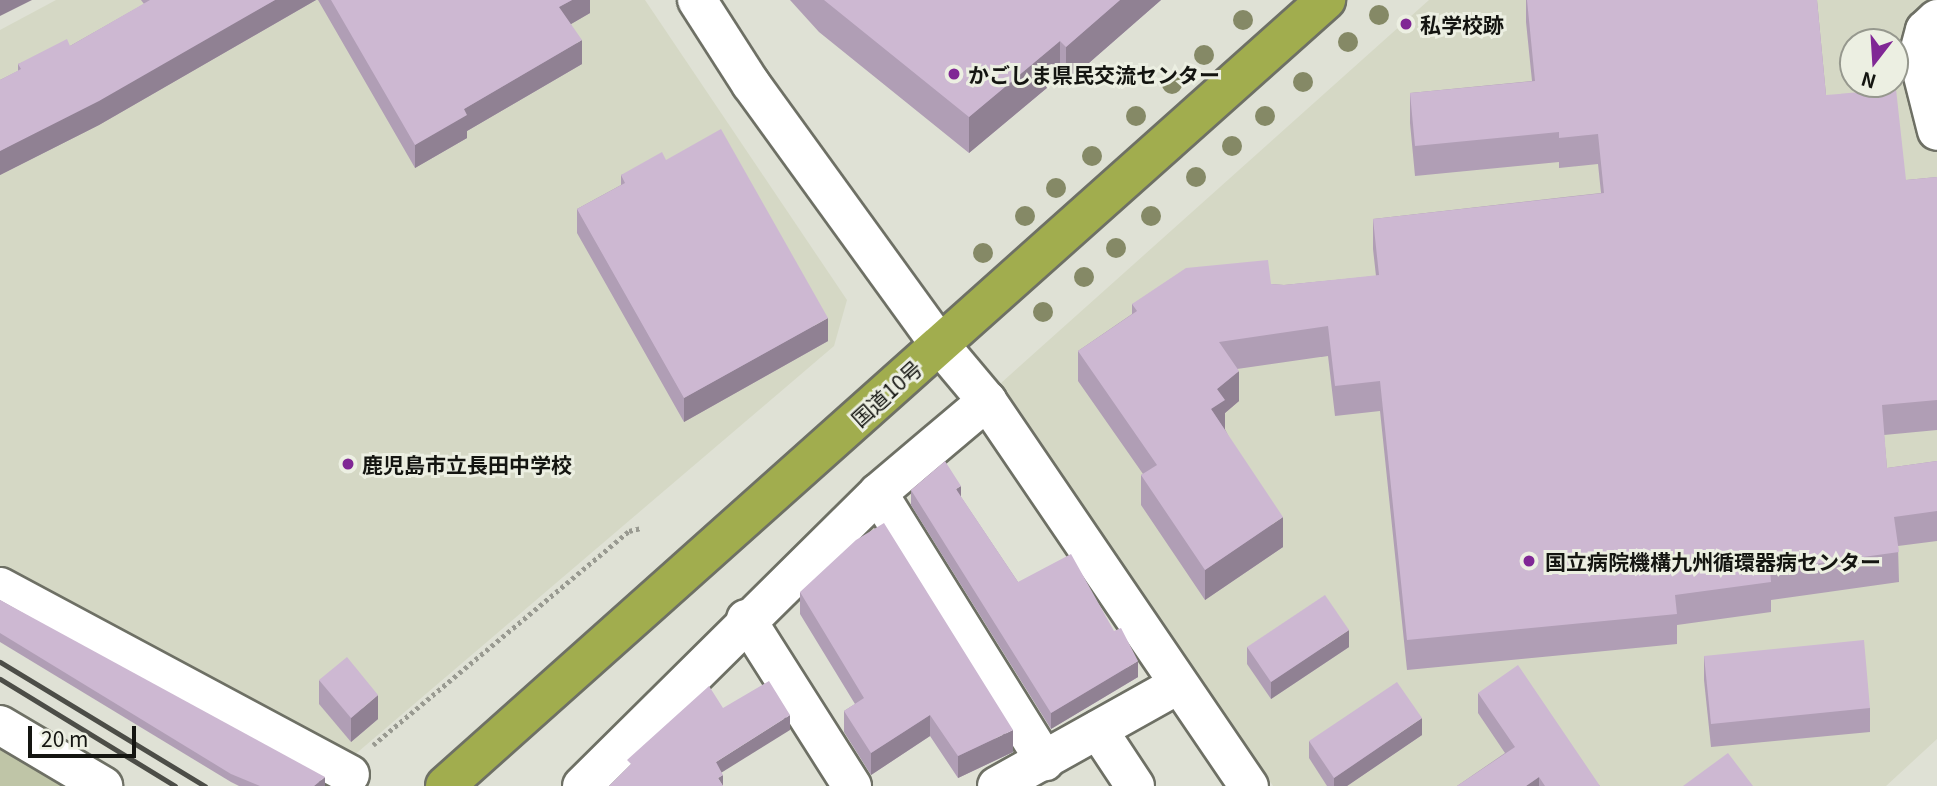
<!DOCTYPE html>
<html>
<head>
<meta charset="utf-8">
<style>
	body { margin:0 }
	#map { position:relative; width:1937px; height:786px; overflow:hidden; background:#dfe1d5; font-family:Georgia,"Noto Sans JP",serif }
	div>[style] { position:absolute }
	.built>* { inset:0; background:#d5d8c5 }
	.green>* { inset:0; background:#bfc5a7 }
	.path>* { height:4.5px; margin-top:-2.25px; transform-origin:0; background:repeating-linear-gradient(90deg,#999a91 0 3.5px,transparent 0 7px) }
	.roads { filter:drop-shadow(2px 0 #6e7065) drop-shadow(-2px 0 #6e7065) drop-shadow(0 2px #6e7065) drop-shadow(0 -2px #6e7065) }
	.minor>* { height:38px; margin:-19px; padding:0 19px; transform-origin:19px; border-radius:19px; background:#fff }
	.highway>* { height:38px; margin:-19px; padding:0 19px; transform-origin:19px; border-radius:19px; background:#a1ad4e }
	.rail>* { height:5px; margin:-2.5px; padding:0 2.5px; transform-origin:2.5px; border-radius:2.5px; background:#4c4d47 }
	.trees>* { width:20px; height:20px; margin:-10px; border-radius:50%; background:#858966 }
	.wall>* { inset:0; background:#b09eb5 }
	.shaded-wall>* { inset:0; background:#908193 }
	.building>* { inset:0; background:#cdb8d2 }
	.dots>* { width:19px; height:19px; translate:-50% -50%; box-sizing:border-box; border:4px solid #ecefe2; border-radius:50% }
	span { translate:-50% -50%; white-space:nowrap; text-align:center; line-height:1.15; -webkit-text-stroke:6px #ecefe2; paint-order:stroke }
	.poi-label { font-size:21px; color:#141511; font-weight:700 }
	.left { translate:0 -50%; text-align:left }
	.street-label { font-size:21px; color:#141511 }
	.north { position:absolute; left:1839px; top:28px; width:70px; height:70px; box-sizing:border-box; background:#ecefe2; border:2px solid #96988e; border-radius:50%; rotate:197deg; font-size:19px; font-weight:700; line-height:28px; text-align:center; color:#141511 }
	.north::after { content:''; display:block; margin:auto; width:24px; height:32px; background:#802795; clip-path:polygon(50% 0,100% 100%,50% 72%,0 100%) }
	.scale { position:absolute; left:28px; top:726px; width:108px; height:32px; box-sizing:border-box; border:4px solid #141511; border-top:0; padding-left:9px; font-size:21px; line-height:24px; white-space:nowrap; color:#141511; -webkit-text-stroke:5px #ecefe2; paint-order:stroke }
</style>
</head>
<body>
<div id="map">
	<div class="built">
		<i style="clip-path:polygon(56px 0,645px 0,847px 300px,834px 346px,345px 763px,0 581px,0 30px)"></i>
		<i style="clip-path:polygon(evenodd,1429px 0,1937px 0,1937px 739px,1886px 786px,1273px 786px,1001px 383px,1429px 0,1853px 42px,1895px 42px,1895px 84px,1853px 84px,1853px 42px)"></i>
	</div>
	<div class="green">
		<i style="clip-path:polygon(0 741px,77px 786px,0 786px)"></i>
	</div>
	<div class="path">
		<i style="left:373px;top:745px;width:334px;rotate:-39.9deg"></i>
		<i style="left:629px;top:531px;width:12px;rotate:-14deg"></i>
	</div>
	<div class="roads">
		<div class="minor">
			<i style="left:697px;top:0;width:100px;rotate:57.3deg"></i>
			<i style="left:751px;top:84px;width:322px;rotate:54.1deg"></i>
			<i style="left:940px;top:345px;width:73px;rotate:50deg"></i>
			<i style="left:987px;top:401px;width:466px;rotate:55.8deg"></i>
			<i style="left:1937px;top:19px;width:16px;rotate:137deg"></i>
			<i style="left:1925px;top:30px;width:27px;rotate:105deg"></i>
			<i style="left:1918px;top:56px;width:77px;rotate:75.8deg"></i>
			<i style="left:878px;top:493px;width:316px;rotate:58.1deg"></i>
			<i style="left:0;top:587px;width:397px;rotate:28.2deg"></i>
			<i style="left:746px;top:619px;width:198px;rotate:57.6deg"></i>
			<i style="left:0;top:725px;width:120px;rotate:30.6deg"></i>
			<i style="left:1098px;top:730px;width:67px;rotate:56.5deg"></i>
			<i style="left:582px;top:786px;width:416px;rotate:-44.7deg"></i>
			<i style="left:878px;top:493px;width:143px;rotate:-40.2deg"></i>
			<i style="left:997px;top:786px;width:207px;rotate:-29.2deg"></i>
		</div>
		<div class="highway">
			<i style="left:445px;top:786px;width:1181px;rotate:-41.74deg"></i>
		</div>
	</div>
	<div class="rail">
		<i style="left:0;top:662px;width:240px;rotate:31.2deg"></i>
		<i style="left:0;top:679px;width:205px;rotate:31.4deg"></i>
	</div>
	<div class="trees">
		<i style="left:1379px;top:15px"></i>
		<i style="left:1243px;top:20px"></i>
		<i style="left:1348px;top:42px"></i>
		<i style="left:1204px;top:55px"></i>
		<i style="left:1303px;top:82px"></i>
		<i style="left:1172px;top:84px"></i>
		<i style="left:1136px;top:116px"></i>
		<i style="left:1265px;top:116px"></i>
		<i style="left:1232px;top:146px"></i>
		<i style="left:1092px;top:156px"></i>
		<i style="left:1196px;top:177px"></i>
		<i style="left:1056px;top:188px"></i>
		<i style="left:1025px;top:216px"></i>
		<i style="left:1151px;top:216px"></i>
		<i style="left:1116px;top:248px"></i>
		<i style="left:983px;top:253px"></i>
		<i style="left:1084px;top:277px"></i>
		<i style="left:1043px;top:312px"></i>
	</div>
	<div class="wall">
		<i style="clip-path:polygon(141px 0,316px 0,99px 125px,0 175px,0 80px,18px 71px,18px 64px,70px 46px,144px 4px)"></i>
		<i style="clip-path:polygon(318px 0,590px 0,590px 13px,571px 24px,582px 64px,467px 131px,467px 138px,415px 168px)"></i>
		<i style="clip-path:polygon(790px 0,1161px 0,1066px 83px,1060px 77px,969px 153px,819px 32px)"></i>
		<i style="clip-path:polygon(1526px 0,1817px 0,1826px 95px,1906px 180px,1937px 177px,1937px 430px,1884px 435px,1887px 468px,1937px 461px,1937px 541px,1898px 546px,1899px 582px,1771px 600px,1771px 612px,1677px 625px,1677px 644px,1407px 670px,1380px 411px,1335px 416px,1328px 356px,1237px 369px,1239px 401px,1225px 413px,1225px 429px,1283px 547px,1205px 600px,1141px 505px,1141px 475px,1143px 474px,1078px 381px,1078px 351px,1132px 314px,1132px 304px,1271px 284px,1284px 285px,1376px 276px,1373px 249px,1373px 219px,1601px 193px,1598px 164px,1559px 168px,1559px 162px,1415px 176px,1410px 123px,1410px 93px,1532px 81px,1526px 22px)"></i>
		<i style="clip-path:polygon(666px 160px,828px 341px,684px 422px,577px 233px,577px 209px,621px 185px,621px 175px)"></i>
		<i style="clip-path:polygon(911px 490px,961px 497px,1018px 582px,1138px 677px,1051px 729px,911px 505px)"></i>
		<i style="clip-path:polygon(800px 592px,1013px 752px,958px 778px,930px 736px,871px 775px,844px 732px,844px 711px,855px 704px,800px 614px)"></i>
		<i style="clip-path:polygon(0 600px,325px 786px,239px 786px,231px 782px,0 642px)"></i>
		<i style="clip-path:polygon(1247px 647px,1349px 647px,1271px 699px,1247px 664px)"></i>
		<i style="clip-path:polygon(1704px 656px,1870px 708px,1870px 732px,1711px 747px,1704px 680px)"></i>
		<i style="clip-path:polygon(319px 680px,378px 719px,351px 742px,319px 704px)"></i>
		<i style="clip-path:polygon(1478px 693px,1600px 786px,1457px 786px,1505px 753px,1478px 713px)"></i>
		<i style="clip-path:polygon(1422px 735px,1347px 786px,1327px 786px,1309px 758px,1309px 741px)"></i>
	</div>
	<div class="shaded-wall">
		<i style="clip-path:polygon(0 0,32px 0,0 16px)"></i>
		<i style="clip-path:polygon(275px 0,316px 0,99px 125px,0 175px,0 151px)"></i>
		<i style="clip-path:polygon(572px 0,590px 0,590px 13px,559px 31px,559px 7px)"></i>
		<i style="clip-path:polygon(1120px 0,1161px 0,1066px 83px,1066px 47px)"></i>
		<i style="clip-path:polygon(582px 40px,582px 64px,467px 131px,467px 138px,415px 168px,415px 145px,464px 109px)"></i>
		<i style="clip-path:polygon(1060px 41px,1060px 77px,969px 153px,969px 117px)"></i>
		<i style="clip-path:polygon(828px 318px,828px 341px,684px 422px,684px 398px)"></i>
		<i style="clip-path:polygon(1239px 371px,1239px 401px,1225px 413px,1225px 430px,1211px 409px,1217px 389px)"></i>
		<i style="clip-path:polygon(961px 486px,961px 502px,956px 489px)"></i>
		<i style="clip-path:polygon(1283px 517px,1283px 547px,1205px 600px,1205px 570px)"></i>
		<i style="clip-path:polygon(1349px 630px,1349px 647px,1271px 699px,1271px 682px)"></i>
		<i style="clip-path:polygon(1138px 661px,1138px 677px,1051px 729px,1051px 713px)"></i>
		<i style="clip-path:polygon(378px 695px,378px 719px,351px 742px,351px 718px)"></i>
		<i style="clip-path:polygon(790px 715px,790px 730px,716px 776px,716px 762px)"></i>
		<i style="clip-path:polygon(930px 715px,930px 736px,871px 775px,871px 753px)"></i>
		<i style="clip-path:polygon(1422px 718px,1422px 735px,1347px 786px,1334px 786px,1334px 778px)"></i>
		<i style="clip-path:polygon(1013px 730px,1013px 752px,958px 778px,958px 756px)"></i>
		<i style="clip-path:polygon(723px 775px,723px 786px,718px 778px)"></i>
		<i style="clip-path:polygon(325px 777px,325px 786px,314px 786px)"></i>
		<i style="clip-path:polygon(1539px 777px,1539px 786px,1526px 786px)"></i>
	</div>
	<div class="building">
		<i style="clip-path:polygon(150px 0,275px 0,99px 101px,0 151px,0 80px,21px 69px,18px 64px,67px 39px,70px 46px)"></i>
		<i style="clip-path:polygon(331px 0,572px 0,559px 7px,582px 40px,464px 109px,467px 115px,415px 145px)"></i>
		<i style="clip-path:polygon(824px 0,1120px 0,1066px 47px,1060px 41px,969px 117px)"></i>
		<i style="clip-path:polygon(1527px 0,1817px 0,1826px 95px,1896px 89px,1906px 180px,1937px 177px,1937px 400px,1882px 405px,1887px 468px,1937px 461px,1937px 511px,1894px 517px,1899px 552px,1770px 570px,1771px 582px,1675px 595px,1677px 614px,1407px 640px,1380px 381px,1335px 386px,1328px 326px,1219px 342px,1239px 371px,1217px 389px,1225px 400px,1211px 409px,1283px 517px,1205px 570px,1141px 475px,1157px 465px,1078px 351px,1137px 311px,1132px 304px,1186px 268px,1268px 260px,1271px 284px,1284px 285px,1379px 275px,1373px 219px,1604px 193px,1598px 134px,1559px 138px,1559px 132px,1415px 146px,1410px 93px,1535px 81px)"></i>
		<i style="clip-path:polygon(721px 129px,828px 318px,684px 398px,577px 209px,625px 183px,621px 175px,662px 152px,666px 160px)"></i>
		<i style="clip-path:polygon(945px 461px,961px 486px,956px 489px,1018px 582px,1071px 554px,1114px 631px,1121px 628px,1138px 661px,1051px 713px,911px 490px)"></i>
		<i style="clip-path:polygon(884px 523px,1013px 730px,958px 756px,930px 715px,871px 753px,844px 711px,864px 698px,800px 592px,856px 540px)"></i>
		<i style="clip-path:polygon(1325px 595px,1349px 630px,1271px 682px,1247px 647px)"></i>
		<i style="clip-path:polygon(0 600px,325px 777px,314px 786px,260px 786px,231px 774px,0 633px)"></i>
		<i style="clip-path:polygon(1864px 640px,1870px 708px,1711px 724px,1704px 656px)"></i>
		<i style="clip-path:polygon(347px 657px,378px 695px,351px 718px,319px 680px)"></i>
		<i style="clip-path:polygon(1518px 665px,1600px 786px,1545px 786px,1539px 777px,1526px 786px,1457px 786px,1515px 747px,1478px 693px)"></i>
		<i style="clip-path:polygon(769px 681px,790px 715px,716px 762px,723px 775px,718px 778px,723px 786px,609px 786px,631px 764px,627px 760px,709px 686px,723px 708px)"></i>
		<i style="clip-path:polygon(1397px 682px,1422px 718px,1334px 778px,1309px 741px)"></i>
		<i style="clip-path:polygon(1728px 753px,1753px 786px,1683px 786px)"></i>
	</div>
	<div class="dots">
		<i style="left:1406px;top:24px;background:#802795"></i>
		<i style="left:954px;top:74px;background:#802795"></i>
		<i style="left:348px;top:464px;background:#802795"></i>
		<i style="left:1529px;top:561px;background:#802795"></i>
	</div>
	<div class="poi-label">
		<span class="left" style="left:1420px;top:24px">私学校跡</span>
		<span class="left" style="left:968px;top:74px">かごしま県民交流センター</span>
		<span class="left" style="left:362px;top:464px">鹿児島市立長田中学校</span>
		<span class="left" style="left:1545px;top:561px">国立病院機構九州循環器病センター</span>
	</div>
	<div class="street-label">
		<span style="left:886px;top:393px;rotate:-42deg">国道10号</span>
	</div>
	<div class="north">N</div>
	<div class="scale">20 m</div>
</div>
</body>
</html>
